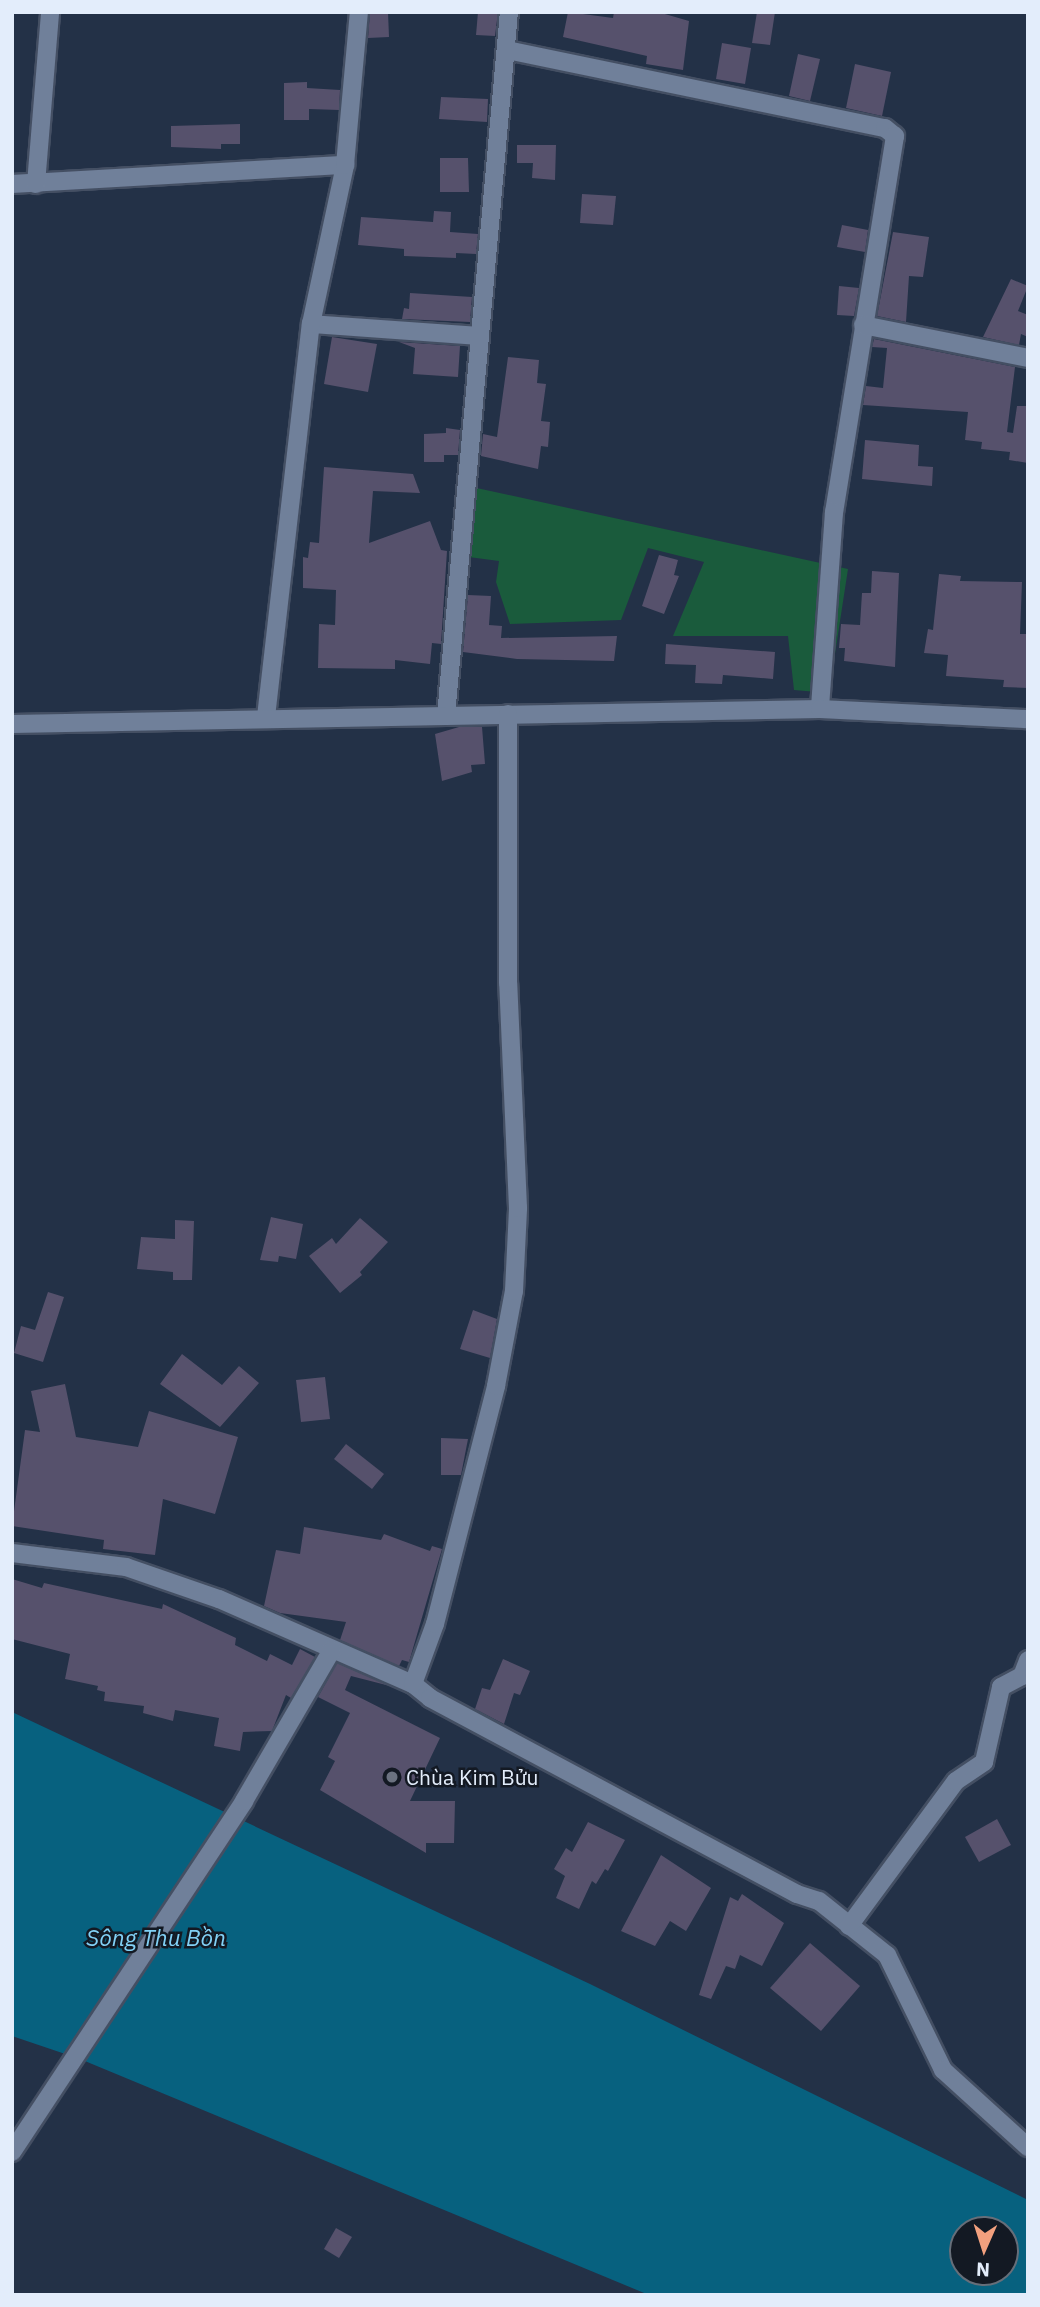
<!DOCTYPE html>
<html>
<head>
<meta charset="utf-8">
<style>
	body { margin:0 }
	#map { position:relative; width:1040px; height:2307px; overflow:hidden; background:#233147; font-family:"IBM Plex Sans",sans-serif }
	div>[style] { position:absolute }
	.green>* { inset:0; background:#1a5b3c }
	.water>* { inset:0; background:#07617f }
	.building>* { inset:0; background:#56516c }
	.roads { filter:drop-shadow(2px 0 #444f63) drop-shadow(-2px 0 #444f63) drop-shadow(0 2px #444f63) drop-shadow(0 -2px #444f63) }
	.minor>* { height:18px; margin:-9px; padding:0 9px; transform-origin:9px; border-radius:9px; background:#70809a }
	.dots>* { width:19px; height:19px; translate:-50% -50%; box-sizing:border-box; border:4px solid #131923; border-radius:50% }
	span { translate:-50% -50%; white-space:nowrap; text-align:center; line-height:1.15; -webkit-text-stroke:5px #131923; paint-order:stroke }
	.poi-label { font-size:21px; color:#e3edfb }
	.left { translate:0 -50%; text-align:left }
	.water-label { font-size:23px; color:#81d1f6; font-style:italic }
	.frame { position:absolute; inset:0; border:14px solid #e3edfb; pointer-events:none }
	.north { position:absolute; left:949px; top:2216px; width:70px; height:70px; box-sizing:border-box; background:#131923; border:2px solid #666e79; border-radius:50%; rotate:183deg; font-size:19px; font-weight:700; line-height:28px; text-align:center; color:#e3edfb }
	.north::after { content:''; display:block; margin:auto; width:24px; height:32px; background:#f2a07e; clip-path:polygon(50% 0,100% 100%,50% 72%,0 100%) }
</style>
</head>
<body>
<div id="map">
	<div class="green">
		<i style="clip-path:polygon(472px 487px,848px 569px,829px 693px,794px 690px,788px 636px,673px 636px,704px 562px,648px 548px,621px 620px,510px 624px,496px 582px,499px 561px,461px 556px)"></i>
	</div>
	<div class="water">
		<i style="clip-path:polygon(evenodd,12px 1712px,590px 1984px,1028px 2200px,1028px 2295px,649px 2295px,80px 2059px,12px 2036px,12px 1712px,963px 2230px,1005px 2230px,1005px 2272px,963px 2272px,963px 2230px)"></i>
	</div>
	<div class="building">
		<i style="clip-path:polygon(370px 12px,388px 12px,389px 37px,368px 38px)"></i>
		<i style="clip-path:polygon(478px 12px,498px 12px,495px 36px,476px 35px)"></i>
		<i style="clip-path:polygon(568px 12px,613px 18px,614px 12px,658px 12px,689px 21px,683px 70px,646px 64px,647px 56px,563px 37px)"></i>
		<i style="clip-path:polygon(757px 12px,775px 12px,770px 45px,752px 43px)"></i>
		<i style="clip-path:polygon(722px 43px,751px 48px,745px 84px,716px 79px)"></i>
		<i style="clip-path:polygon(798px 54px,820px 59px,810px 101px,789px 96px)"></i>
		<i style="clip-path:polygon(855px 64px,891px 72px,882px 116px,846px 108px)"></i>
		<i style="clip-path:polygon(307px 82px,307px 88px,340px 90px,339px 110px,309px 109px,309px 120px,284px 120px,284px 83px)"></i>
		<i style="clip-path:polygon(441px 97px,488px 99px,487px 122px,439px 119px)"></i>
		<i style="clip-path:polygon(240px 124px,240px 144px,221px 144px,221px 149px,171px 147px,171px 126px)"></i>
		<i style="clip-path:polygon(517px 145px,556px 145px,555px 180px,532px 178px,533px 163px,517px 163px)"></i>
		<i style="clip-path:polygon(440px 158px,468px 158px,469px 192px,440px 192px)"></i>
		<i style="clip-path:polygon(582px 194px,616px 196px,613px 225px,580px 223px)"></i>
		<i style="clip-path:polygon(434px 211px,451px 212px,450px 232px,478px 234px,476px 254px,456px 253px,456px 258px,404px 256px,404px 249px,358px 245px,361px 217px,433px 222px)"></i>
		<i style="clip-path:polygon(842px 225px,868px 230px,865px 252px,837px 247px)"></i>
		<i style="clip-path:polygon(893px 232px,929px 237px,923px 277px,909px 276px,906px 322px,877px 316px)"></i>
		<i style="clip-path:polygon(1011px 279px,1028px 286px,1018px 311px,1028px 315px,1028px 337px,1021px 334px,1019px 345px,983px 337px)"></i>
		<i style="clip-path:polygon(839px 286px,859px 288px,854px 316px,837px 315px)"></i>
		<i style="clip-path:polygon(410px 293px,472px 297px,470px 322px,402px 319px,404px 308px,409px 309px)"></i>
		<i style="clip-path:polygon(332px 337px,377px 344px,368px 392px,324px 384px)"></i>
		<i style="clip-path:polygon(874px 339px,1015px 367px,1007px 432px,1013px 433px,1017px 406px,1028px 406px,1028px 463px,1009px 460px,1010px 452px,981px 449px,982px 442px,965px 440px,968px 412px,863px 405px,866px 386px,883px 388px,887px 348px,872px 347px)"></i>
		<i style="clip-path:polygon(399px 342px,460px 346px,458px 377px,413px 374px,415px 348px)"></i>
		<i style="clip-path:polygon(508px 357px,539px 360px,537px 383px,546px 384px,541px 421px,550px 422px,548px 447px,541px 446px,538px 469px,481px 456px,483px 434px,497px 437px)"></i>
		<i style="clip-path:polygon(446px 428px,460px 430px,458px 455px,444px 455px,444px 462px,424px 462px,424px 434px,446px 433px)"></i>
		<i style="clip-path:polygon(865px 440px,919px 445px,918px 466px,933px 467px,932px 486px,862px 479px)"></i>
		<i style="clip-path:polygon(324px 467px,413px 474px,420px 493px,373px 491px,369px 543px,430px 521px,441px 550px,447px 551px,441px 644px,432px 643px,430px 664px,395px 660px,395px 669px,318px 668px,319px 624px,335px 625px,336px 590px,303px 588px,303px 557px,308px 558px,310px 542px,319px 543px)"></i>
		<i style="clip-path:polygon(659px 555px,678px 560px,674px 575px,679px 576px,664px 614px,642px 606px)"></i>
		<i style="clip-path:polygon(872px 571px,899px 573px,895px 667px,844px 661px,845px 648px,839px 648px,841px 624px,860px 625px,862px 593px,871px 593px)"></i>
		<i style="clip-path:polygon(939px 574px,961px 576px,960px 581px,1022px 582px,1020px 634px,1028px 634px,1028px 688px,1003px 687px,1004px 680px,946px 676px,948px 655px,924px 653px,928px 629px,933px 630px)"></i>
		<i style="clip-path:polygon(468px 595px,491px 596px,489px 625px,502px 626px,501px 638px,617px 636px,614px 661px,517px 659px,463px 652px)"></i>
		<i style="clip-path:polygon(666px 644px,775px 652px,773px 679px,723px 675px,722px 684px,695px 683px,696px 665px,665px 664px)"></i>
		<i style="clip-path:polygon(459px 727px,482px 727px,485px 764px,471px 765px,472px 772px,442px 781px,435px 734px)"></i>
		<i style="clip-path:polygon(271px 1217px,303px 1224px,296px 1259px,279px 1256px,278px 1262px,260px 1260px)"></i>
		<i style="clip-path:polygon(360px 1218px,388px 1242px,360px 1272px,362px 1275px,340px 1293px,309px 1256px,332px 1238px,336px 1244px)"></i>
		<i style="clip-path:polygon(175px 1220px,194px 1221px,192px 1280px,173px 1280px,173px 1272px,137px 1269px,141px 1237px,175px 1239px)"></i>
		<i style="clip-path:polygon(48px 1292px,64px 1297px,43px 1362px,14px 1353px,21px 1326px,35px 1330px)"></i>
		<i style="clip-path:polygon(473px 1310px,497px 1319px,490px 1358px,460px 1349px)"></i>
		<i style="clip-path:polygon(182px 1354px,222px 1385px,239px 1366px,259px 1383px,220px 1427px,160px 1384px)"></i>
		<i style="clip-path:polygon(325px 1377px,330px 1419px,301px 1422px,296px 1380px)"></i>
		<i style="clip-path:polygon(65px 1384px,76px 1437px,138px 1447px,149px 1411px,238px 1437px,215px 1514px,163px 1499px,155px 1555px,103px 1549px,104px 1540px,12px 1526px,25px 1430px,40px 1432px,31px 1391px)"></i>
		<i style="clip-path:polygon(441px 1438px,468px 1439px,461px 1475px,441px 1475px)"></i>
		<i style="clip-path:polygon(346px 1444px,384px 1474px,372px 1489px,334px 1459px)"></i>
		<i style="clip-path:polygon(304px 1527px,381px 1540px,384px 1534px,430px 1551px,432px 1546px,442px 1549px,409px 1662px,402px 1660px,399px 1666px,340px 1640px,346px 1622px,280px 1613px,264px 1606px,276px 1550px,300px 1554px)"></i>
		<i style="clip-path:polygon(12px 1579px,42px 1588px,44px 1583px,162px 1609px,163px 1604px,236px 1638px,235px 1645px,267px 1661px,270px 1654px,292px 1665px,300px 1649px,315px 1657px,291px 1698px,286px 1695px,272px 1731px,243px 1732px,240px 1751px,214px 1746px,219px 1718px,175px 1710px,173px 1721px,143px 1713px,144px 1706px,104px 1701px,105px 1692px,97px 1690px,98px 1686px,65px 1679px,70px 1654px,12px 1639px)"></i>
		<i style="clip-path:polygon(503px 1659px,530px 1671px,520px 1695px,514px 1693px,504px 1724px,475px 1709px,482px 1688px,490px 1690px)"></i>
		<i style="clip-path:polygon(337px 1663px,390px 1686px,351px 1676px,345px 1690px,440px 1738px,410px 1801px,455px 1801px,454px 1843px,426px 1843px,426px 1853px,320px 1790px,335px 1761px,328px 1757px,350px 1713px,318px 1697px)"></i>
		<i style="clip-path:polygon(997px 1819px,1011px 1845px,979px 1862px,965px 1837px)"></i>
		<i style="clip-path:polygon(588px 1822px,625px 1840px,608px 1871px,605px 1869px,596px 1884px,592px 1881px,579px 1909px,556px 1898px,565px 1876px,554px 1869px,566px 1848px,572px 1852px)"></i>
		<i style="clip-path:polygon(661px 1855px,711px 1888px,686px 1931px,670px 1921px,655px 1946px,621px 1931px)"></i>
		<i style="clip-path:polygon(742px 1894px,784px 1923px,762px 1966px,740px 1955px,735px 1969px,726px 1966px,711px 1999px,699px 1995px,730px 1897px,738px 1901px)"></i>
		<i style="clip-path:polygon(810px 1943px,860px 1986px,821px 2031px,770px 1988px)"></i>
		<i style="clip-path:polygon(336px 2228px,352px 2237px,339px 2258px,324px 2249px)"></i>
	</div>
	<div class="roads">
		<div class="minor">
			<i style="left:507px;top:50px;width:386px;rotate:11.7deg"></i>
			<i style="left:885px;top:128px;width:13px;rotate:39deg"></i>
			<i style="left:895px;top:136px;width:381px;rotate:99.2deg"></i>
			<i style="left:834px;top:512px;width:197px;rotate:94.1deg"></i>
			<i style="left:12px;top:184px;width:334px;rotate:-3.3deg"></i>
			<i style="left:36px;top:184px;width:173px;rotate:-85.3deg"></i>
			<i style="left:311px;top:324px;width:167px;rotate:4.1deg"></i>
			<i style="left:863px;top:325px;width:168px;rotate:11.3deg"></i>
			<i style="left:446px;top:716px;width:707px;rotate:-84.89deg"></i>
			<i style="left:266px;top:717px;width:396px;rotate:-83.5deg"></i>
			<i style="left:311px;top:324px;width:163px;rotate:-77.9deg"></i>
			<i style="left:345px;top:165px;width:154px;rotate:-84.8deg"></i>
			<i style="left:12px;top:724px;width:808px;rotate:-1.06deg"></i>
			<i style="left:820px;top:709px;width:208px;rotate:2.8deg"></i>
			<i style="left:12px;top:1553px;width:115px;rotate:7deg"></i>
			<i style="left:126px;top:1567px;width:98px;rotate:19deg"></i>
			<i style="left:219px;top:1599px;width:212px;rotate:23.7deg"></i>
			<i style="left:413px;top:1684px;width:22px;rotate:39deg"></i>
			<i style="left:430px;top:1698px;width:416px;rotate:28.1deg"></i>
			<i style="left:797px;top:1894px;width:23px;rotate:18deg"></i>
			<i style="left:819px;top:1901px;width:87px;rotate:38.5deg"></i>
			<i style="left:887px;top:1955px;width:128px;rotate:64deg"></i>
			<i style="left:943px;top:2070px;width:115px;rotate:42.2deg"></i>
			<i style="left:413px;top:1684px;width:64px;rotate:-69.9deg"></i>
			<i style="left:435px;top:1624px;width:246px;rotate:-75.6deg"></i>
			<i style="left:496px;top:1386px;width:97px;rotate:-79.3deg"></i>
			<i style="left:514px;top:1291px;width:83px;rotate:-87.2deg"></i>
			<i style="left:518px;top:1208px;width:225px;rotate:-92.5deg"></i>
			<i style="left:508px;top:983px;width:269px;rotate:-90deg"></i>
			<i style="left:849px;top:1926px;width:180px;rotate:-53.6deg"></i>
			<i style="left:956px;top:1781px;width:34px;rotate:-34deg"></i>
			<i style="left:984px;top:1762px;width:77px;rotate:-77.2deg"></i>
			<i style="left:1001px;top:1687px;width:24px;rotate:-28deg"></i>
			<i style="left:1022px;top:1676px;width:17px;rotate:-69deg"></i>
			<i style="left:12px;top:2152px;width:421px;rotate:-56.5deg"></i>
			<i style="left:244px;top:1801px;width:175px;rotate:-59.8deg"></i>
		</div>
	</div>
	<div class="dots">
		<i style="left:392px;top:1777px;background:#6b7280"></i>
	</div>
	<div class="poi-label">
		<span class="left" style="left:406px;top:1777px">Chùa Kim Bửu</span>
	</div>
	<div class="water-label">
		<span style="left:156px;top:1937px">Sông Thu Bồn</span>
	</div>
	<div class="frame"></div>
	<div class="north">N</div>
</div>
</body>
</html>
